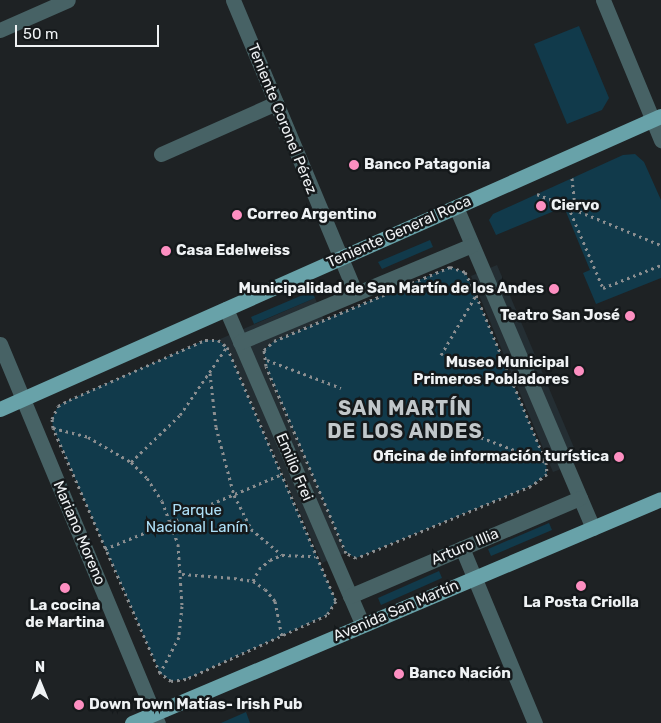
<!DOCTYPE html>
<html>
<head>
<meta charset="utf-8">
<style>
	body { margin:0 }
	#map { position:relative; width:661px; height:723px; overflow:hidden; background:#1e2224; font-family:Rubik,sans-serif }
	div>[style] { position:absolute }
	.built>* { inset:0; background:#242e33 }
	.green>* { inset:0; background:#113a4b }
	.path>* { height:3px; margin-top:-1.5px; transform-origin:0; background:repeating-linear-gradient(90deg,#8b8e90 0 2.5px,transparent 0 6.5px) }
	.minor>* { height:15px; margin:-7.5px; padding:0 7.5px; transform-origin:7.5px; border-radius:7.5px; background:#476265 }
	.major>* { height:15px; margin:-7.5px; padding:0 7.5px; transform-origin:7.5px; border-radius:7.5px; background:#68a2a9 }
	.dots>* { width:14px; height:14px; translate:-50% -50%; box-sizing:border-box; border:2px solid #15191b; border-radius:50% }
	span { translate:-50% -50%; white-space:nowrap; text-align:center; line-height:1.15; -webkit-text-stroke:5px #15191b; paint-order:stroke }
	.street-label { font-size:15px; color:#eff2f4 }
	.poi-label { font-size:15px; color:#eff2f4; font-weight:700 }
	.left { translate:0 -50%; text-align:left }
	.right { translate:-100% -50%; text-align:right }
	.park-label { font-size:15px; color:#aee0f8 }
	.district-label { font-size:20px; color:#c1c7ca; font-weight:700; letter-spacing:1px }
	.north { position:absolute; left:15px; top:658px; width:50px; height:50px; -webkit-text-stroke:4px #15191b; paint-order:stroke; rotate:0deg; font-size:14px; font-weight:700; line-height:20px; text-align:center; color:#eff2f4 }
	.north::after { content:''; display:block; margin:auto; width:18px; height:22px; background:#eff2f4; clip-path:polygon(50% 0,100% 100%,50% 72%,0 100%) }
	.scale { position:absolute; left:15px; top:25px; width:144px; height:22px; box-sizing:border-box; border:2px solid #eff2f4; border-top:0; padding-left:6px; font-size:15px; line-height:18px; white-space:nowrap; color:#eff2f4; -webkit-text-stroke:4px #15191b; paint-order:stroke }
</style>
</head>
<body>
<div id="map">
	<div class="built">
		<i style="clip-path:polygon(497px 265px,580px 462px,553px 472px,471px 276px)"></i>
		<i style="clip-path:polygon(315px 298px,324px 320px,274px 341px,267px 346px,264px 359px,346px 553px,322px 563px,227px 347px,218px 340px)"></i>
	</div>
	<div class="green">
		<i style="clip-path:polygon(579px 26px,609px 98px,602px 110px,567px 124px,534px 44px)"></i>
		<i style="clip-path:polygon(635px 154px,644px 162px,661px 200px,661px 278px,596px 304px,583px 273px,590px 270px,564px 207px,496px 235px,489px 220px,493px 214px,623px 155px)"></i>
		<i style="clip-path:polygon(430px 240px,433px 247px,382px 269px,378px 262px)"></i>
		<i style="clip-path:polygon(450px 267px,465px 272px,476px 295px,546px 462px,547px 474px,531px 486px,356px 558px,346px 553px,266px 366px,264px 350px,274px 341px)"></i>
		<i style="clip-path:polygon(312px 291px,315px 298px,254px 324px,251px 317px)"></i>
		<i style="clip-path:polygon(205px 340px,218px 340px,227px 347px,336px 601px,327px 615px,186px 679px,171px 681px,160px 673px,53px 428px,52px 419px,58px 406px,69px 400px)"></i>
		<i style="clip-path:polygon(549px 523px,552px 530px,491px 556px,488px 549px)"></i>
		<i style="clip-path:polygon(439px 571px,442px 578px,381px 605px,378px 598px)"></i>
		<i style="clip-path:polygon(246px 712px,250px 723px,221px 723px)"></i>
	</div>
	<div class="path">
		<i style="left:572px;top:178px;width:31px;rotate:84deg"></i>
		<i style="left:537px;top:194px;width:134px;rotate:22.4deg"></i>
		<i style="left:568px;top:206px;width:89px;rotate:66.9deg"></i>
		<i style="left:603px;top:288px;width:62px;rotate:-21.6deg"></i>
		<i style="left:450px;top:267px;width:16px;rotate:18deg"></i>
		<i style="left:465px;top:272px;width:25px;rotate:64deg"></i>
		<i style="left:476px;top:295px;width:181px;rotate:67.3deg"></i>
		<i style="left:546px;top:462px;width:12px;rotate:85deg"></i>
		<i style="left:547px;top:474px;width:20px;rotate:143deg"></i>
		<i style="left:531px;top:486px;width:189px;rotate:157.6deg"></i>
		<i style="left:356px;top:558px;width:11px;rotate:-153deg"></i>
		<i style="left:346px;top:553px;width:203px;rotate:-113.2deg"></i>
		<i style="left:266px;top:366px;width:16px;rotate:-97deg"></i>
		<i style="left:264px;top:350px;width:13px;rotate:-42deg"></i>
		<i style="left:274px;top:341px;width:191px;rotate:-22.8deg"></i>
		<i style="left:205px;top:340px;width:13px"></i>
		<i style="left:218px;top:340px;width:11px;rotate:38deg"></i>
		<i style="left:227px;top:347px;width:276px;rotate:66.8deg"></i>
		<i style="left:336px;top:601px;width:17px;rotate:123deg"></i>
		<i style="left:327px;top:615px;width:155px;rotate:155.6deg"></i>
		<i style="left:186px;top:679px;width:15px;rotate:172deg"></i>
		<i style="left:171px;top:681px;width:14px;rotate:-144deg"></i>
		<i style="left:160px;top:673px;width:267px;rotate:-113.6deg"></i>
		<i style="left:53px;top:428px;width:9px;rotate:-96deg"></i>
		<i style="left:52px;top:419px;width:14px;rotate:-65deg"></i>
		<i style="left:58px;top:406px;width:13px;rotate:-29deg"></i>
		<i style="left:69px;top:400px;width:149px;rotate:-23.8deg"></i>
		<i style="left:441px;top:355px;width:69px;rotate:-59.7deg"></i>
		<i style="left:267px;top:360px;width:79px;rotate:20.7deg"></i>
		<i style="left:210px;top:373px;width:54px;rotate:83.7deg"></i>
		<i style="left:216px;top:427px;width:70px;rotate:75.2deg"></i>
		<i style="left:234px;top:495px;width:38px;rotate:63deg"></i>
		<i style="left:251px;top:529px;width:40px;rotate:40deg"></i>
		<i style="left:53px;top:428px;width:36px;rotate:14deg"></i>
		<i style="left:88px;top:437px;width:50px;rotate:30.2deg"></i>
		<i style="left:131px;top:462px;width:23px;rotate:45deg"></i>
		<i style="left:147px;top:478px;width:27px;rotate:57deg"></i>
		<i style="left:162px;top:501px;width:46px;rotate:69.6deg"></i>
		<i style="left:178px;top:544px;width:62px;rotate:86.3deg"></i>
		<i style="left:182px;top:606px;width:31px;rotate:96deg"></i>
		<i style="left:179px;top:637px;width:41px;rotate:117.8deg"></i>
		<i style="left:475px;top:435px;width:76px;rotate:20.8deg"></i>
		<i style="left:131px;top:462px;width:68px;rotate:-43.8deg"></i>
		<i style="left:180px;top:415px;width:81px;rotate:-55.5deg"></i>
		<i style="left:211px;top:504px;width:75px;rotate:-22.8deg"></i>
		<i style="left:105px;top:549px;width:79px;rotate:-22.3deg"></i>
		<i style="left:182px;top:574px;width:52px;rotate:4.4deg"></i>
		<i style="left:234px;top:578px;width:19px;rotate:9deg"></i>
		<i style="left:253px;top:581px;width:14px;rotate:34deg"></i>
		<i style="left:265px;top:589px;width:16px;rotate:50deg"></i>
		<i style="left:275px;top:601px;width:36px;rotate:79deg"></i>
		<i style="left:253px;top:581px;width:13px;rotate:-63deg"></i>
		<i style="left:259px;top:569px;width:14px;rotate:-39deg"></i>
		<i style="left:270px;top:560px;width:13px;rotate:-23deg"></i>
		<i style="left:282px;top:555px;width:33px;rotate:2deg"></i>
	</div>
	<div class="minor">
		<i style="left:233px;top:0;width:316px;rotate:67.3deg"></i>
		<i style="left:603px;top:0;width:152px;rotate:67.5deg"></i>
		<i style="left:0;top:30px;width:74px;rotate:-23.8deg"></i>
		<i style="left:161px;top:154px;width:126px;rotate:-23.9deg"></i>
		<i style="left:456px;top:207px;width:349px;rotate:66.9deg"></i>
		<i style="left:226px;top:309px;width:344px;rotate:66.6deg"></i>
		<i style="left:240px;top:342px;width:251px;rotate:-22.7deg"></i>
		<i style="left:0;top:344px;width:411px;rotate:67.4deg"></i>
		<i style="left:462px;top:548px;width:190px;rotate:67.4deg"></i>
		<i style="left:350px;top:596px;width:250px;rotate:-23.1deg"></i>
	</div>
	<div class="major">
		<i style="left:0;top:409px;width:723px;rotate:-23.91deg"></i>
		<i style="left:132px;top:723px;width:574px;rotate:-22.95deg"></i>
	</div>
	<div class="dots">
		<i style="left:354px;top:165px;background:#fd8fc1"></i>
		<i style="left:541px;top:206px;background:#fd8fc1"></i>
		<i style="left:237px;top:215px;background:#fd8fc1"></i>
		<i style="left:166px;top:251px;background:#fd8fc1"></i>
		<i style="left:554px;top:289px;background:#fd8fc1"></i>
		<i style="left:630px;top:316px;background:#fd8fc1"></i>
		<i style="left:579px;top:371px;background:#fd8fc1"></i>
		<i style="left:619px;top:457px;background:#fd8fc1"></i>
		<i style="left:581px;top:586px;background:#fd8fc1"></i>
		<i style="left:65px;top:588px;background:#fd8fc1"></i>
		<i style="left:399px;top:674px;background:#fd8fc1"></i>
		<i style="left:79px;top:705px;background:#fd8fc1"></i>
	</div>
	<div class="street-label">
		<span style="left:282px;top:119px;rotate:68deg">Teniente Coronel Pérez</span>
		<span style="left:399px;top:232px;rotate:-24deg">Teniente General Roca</span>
		<span style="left:294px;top:467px;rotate:67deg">Emilio Frei</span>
		<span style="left:79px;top:533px;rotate:67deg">Mariano Moreno</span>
		<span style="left:465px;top:547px;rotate:-23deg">Arturo Illia</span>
		<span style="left:396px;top:611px;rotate:-23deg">Avenida San Martín</span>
	</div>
	<div class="poi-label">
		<span class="left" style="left:364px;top:165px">Banco Patagonia</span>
		<span class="left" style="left:551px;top:206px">Ciervo</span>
		<span class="left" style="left:247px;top:215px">Correo Argentino</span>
		<span class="left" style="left:176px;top:251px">Casa Edelweiss</span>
		<span class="right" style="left:544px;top:289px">Municipalidad de San Martín de los Andes</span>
		<span class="right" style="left:620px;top:316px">Teatro San José</span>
		<span class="right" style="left:569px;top:371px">Museo Municipal<br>Primeros Pobladores</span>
		<span class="right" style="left:609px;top:457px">Oficina de información turística</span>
		<span style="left:581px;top:603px">La Posta Criolla</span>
		<span style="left:65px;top:614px">La cocina<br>de Martina</span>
		<span class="left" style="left:409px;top:674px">Banco Nación</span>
		<span class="left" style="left:89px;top:705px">Down Town Matías- Irish Pub</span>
	</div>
	<div class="park-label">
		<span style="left:197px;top:519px">Parque<br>Nacional Lanín</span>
	</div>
	<div class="district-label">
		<span style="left:405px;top:420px">SAN MARTÍN<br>DE LOS ANDES</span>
	</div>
	<div class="north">N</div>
	<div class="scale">50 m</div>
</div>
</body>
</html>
